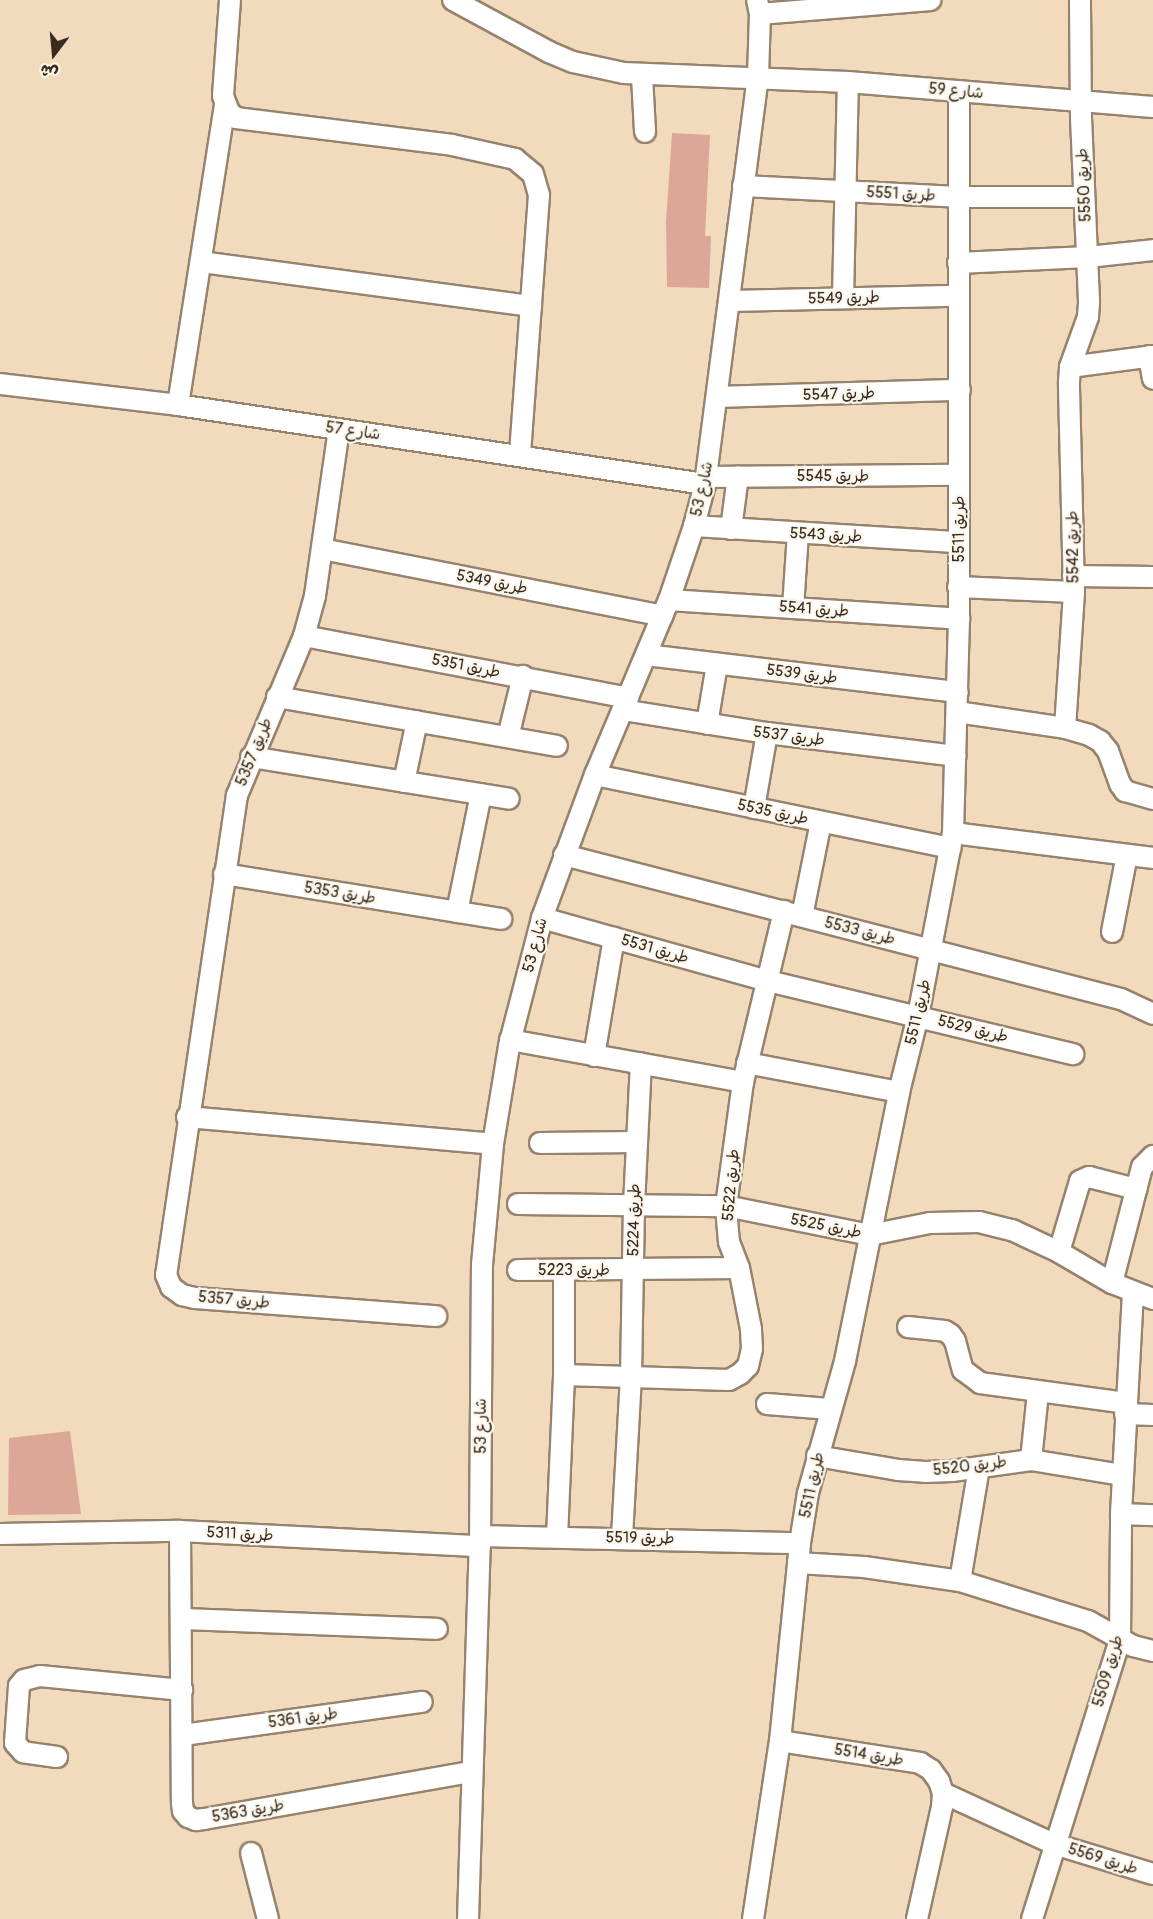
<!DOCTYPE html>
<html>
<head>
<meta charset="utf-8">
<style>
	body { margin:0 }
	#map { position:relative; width:1153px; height:1919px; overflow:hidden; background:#f2dbbc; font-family:Pangolin,"Playpen Sans Arabic",sans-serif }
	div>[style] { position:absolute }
	.building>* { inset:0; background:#dca796 }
	.roads { filter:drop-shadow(2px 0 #96826d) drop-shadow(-2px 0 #96826d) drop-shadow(0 2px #96826d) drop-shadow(0 -2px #96826d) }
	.minor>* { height:20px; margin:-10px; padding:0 10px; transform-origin:10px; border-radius:10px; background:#fff }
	span { translate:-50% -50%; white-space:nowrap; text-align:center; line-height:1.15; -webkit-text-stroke:4.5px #fbf7ec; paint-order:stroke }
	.street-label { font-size:16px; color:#3b2a1e }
	.north { position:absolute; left:24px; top:24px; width:60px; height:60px; -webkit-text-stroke:4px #fbf7ec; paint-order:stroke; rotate:196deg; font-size:16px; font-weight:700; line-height:24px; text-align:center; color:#3b2a1e }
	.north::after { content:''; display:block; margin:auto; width:21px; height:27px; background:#3b2a1e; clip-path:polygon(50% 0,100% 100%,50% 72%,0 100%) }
</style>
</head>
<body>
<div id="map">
	<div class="building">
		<i style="clip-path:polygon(672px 133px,710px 135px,705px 236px,711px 236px,709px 288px,667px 287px,666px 222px)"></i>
		<i style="clip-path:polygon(70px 1431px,81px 1514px,8px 1515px,9px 1438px)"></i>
	</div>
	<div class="roads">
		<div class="minor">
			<i style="left:230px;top:0;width:96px;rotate:94.2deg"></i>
			<i style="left:223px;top:96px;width:17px;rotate:69deg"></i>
			<i style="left:229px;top:112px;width:9px;rotate:41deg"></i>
			<i style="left:236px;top:118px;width:218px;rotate:7.1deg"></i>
			<i style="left:452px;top:145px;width:65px;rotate:12.5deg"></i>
			<i style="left:515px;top:159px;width:23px;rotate:40deg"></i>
			<i style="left:533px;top:174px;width:22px;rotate:74deg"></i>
			<i style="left:539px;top:195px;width:261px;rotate:94.2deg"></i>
			<i style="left:453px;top:0;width:109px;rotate:28.4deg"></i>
			<i style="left:549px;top:52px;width:26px;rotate:23deg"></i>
			<i style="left:573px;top:62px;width:52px;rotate:12.2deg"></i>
			<i style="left:624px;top:73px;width:224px;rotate:2.3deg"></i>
			<i style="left:848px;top:82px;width:306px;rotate:4.7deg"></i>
			<i style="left:760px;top:14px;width:171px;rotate:-4.7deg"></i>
			<i style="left:642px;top:76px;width:56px;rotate:86.9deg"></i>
			<i style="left:743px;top:186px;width:215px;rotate:2.9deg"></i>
			<i style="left:958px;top:197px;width:126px"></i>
			<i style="left:201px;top:262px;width:333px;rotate:7.6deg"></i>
			<i style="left:958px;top:263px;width:130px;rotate:-2.6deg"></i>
			<i style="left:1088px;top:257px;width:65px;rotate:-6.1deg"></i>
			<i style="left:843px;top:298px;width:216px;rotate:-88.7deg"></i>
			<i style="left:730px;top:301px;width:228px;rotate:-1.3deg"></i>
			<i style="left:1149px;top:356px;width:23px;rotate:80deg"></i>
			<i style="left:1070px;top:367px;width:84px;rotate:-7.5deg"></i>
			<i style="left:0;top:384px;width:179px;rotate:6.7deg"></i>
			<i style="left:178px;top:405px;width:533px;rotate:8.53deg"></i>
			<i style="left:717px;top:397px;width:243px;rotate:-1.7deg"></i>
			<i style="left:178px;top:405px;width:304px;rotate:-81.1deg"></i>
			<i style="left:339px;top:429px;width:169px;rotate:98.2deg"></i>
			<i style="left:315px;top:596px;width:41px;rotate:105.4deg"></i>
			<i style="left:304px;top:636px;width:173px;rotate:112.8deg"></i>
			<i style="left:237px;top:795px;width:485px;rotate:98.4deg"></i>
			<i style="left:166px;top:1275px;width:13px;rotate:67deg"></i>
			<i style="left:171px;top:1287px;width:14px;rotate:36deg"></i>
			<i style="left:182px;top:1295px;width:13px;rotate:13deg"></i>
			<i style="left:195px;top:1298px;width:242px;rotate:4.3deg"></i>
			<i style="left:706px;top:477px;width:253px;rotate:-0.5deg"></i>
			<i style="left:694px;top:526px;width:265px;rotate:3.5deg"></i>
			<i style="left:731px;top:529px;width:53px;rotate:-82.5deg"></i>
			<i style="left:322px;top:549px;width:347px;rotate:11.1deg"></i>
			<i style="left:1073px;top:576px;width:80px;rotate:0.7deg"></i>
			<i style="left:958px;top:587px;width:116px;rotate:2.5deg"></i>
			<i style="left:669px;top:600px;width:291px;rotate:3.7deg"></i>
			<i style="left:793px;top:608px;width:75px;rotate:-86.2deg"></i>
			<i style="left:304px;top:636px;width:330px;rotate:10.8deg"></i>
			<i style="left:646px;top:655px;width:314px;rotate:6.8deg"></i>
			<i style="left:277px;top:697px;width:284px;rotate:9.9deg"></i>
			<i style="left:623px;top:710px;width:146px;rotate:9.1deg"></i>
			<i style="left:767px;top:733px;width:190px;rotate:6.9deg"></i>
			<i style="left:957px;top:712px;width:109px;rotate:8.4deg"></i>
			<i style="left:1065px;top:728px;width:25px;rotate:16deg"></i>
			<i style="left:1089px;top:735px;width:13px;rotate:29deg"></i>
			<i style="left:1100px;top:741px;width:13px;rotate:51deg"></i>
			<i style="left:1108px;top:751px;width:35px;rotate:70deg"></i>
			<i style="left:1120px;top:784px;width:9px;rotate:54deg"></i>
			<i style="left:1125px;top:791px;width:29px;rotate:16deg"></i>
			<i style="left:707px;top:724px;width:61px;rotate:-80.5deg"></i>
			<i style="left:1065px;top:728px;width:136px;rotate:-86.2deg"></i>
			<i style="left:1074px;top:592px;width:210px;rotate:-91.4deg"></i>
			<i style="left:1069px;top:382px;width:15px;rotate:-86deg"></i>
			<i style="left:1070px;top:367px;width:53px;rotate:-70.2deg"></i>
			<i style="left:1088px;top:317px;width:16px;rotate:-86deg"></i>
			<i style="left:1089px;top:301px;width:183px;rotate:-92.5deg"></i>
			<i style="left:1081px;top:118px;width:118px;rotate:-90.5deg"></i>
			<i style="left:508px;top:737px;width:63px;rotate:-76.2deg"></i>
			<i style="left:251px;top:757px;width:261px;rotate:9.2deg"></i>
			<i style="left:595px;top:775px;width:363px;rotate:11.6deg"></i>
			<i style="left:404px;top:782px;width:62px;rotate:-78deg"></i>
			<i style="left:754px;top:808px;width:76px;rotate:-80.2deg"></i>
			<i style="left:953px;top:833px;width:202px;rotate:7.1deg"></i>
			<i style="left:564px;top:855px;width:575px;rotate:14.5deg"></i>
			<i style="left:1121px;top:999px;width:35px;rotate:25deg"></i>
			<i style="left:224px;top:874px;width:281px;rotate:9.2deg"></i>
			<i style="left:457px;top:912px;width:120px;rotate:-78.5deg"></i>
			<i style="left:802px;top:916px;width:96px;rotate:-78.6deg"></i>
			<i style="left:542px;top:918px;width:235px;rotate:15.6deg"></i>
			<i style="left:768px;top:981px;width:314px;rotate:13.5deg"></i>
			<i style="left:1112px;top:932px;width:78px;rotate:-79deg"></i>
			<i style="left:510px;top:1040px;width:237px;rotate:10.2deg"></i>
			<i style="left:594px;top:1056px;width:120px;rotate:-80.4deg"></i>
			<i style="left:747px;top:1063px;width:155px;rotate:10.8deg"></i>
			<i style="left:187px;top:1117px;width:307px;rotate:5deg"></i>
			<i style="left:540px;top:1143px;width:97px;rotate:-0.6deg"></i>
			<i style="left:518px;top:1204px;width:208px;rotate:0.6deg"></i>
			<i style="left:726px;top:1206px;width:147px;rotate:11.4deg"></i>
			<i style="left:870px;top:1235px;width:61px;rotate:-11.3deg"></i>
			<i style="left:930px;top:1223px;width:49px;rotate:-1.2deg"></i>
			<i style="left:979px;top:1222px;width:34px;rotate:14deg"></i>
			<i style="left:1012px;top:1230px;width:52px;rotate:25.1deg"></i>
			<i style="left:1059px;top:1252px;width:61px;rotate:30.3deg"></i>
			<i style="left:1112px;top:1283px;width:44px;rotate:21.3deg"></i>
			<i style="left:1059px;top:1252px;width:74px;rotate:-73.5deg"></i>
			<i style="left:1080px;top:1181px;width:10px;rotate:-24deg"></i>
			<i style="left:1089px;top:1177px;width:49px;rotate:14.3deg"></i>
			<i style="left:518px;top:1270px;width:221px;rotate:-0.5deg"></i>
			<i style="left:1112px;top:1283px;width:120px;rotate:-75.5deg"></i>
			<i style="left:1142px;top:1167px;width:16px;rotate:-45deg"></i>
			<i style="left:908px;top:1327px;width:37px;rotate:6deg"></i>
			<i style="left:945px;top:1331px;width:7px;rotate:34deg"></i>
			<i style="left:951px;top:1335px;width:7px;rotate:56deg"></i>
			<i style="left:955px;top:1341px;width:30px;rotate:75deg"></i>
			<i style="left:963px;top:1370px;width:21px;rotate:37deg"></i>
			<i style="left:980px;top:1383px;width:147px;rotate:7.8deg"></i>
			<i style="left:564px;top:1375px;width:165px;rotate:1.7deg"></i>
			<i style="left:729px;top:1380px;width:13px;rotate:-29deg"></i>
			<i style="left:740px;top:1374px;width:11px;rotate:-45deg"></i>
			<i style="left:748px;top:1366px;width:17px;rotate:-77deg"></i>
			<i style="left:752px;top:1349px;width:20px;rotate:-93deg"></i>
			<i style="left:751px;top:1329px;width:62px;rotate:-101.1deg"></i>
			<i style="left:739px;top:1268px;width:28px;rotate:-111deg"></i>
			<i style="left:729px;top:1242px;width:36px;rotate:-95deg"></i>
			<i style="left:726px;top:1206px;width:125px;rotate:-82.2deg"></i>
			<i style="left:743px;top:1082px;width:176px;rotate:-76.5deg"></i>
			<i style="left:767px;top:1404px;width:63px;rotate:4.5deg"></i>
			<i style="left:1125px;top:1414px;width:28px;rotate:2deg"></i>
			<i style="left:817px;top:1456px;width:82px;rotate:9.8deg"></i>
			<i style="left:898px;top:1470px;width:27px;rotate:4deg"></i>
			<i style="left:925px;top:1472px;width:27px;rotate:-2deg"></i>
			<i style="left:952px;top:1471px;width:80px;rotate:-7.9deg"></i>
			<i style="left:1031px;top:1460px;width:93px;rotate:9.3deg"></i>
			<i style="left:1031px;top:1460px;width:68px;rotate:-84.1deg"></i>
			<i style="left:1121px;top:1514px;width:32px;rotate:2deg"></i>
			<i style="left:180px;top:1531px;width:272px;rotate:89.6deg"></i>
			<i style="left:182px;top:1803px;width:8px;rotate:83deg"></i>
			<i style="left:183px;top:1811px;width:8px;rotate:50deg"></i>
			<i style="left:188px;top:1817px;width:9px;rotate:21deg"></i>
			<i style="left:196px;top:1820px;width:8px;rotate:-7deg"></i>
			<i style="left:204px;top:1819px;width:271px;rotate:-10deg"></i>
			<i style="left:0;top:1534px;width:180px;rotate:-1deg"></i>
			<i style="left:180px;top:1531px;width:300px;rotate:2.9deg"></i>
			<i style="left:480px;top:1536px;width:320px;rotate:1.3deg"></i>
			<i style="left:557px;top:1537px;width:162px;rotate:-87.5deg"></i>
			<i style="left:564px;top:1375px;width:105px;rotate:-90deg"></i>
			<i style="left:622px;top:1537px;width:160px;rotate:-86.8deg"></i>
			<i style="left:631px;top:1377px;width:172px;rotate:-89deg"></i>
			<i style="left:634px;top:1205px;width:142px;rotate:-87.2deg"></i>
			<i style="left:798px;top:1563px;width:66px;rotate:3.5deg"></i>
			<i style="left:864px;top:1567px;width:97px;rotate:8.3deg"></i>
			<i style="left:960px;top:1581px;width:134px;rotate:17.4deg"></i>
			<i style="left:1088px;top:1621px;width:51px;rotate:29.1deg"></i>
			<i style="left:1133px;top:1646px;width:21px;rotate:14deg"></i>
			<i style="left:960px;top:1581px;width:115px;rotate:-80.5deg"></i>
			<i style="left:181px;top:1619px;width:256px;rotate:2.2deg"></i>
			<i style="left:183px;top:1735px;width:241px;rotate:-7.9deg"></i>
			<i style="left:780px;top:1741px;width:142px;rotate:8.9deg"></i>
			<i style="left:920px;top:1763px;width:13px;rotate:32deg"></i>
			<i style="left:931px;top:1770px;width:14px;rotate:54deg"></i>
			<i style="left:939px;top:1781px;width:13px;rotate:72deg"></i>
			<i style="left:943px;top:1793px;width:14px;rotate:94deg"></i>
			<i style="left:942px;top:1807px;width:115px;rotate:102.6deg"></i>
			<i style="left:57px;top:1757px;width:34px;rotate:-172deg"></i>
			<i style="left:23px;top:1752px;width:12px;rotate:-132deg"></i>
			<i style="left:15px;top:1743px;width:57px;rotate:-86deg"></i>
			<i style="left:19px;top:1686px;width:8px;rotate:-50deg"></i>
			<i style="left:24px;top:1680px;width:16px;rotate:-14deg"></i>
			<i style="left:40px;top:1676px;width:143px;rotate:5.6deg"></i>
			<i style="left:943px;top:1793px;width:122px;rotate:24.7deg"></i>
			<i style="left:1054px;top:1844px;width:103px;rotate:16.9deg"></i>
			<i style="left:251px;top:1853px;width:68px;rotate:75.6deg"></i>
			<i style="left:468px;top:1919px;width:373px;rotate:-88.2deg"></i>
			<i style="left:480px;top:1546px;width:281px;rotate:-89.6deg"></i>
			<i style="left:482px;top:1265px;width:121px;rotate:-84.8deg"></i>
			<i style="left:493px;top:1144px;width:99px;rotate:-80.7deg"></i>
			<i style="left:509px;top:1046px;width:132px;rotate:-75.5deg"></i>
			<i style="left:542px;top:918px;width:153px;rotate:-69.7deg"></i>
			<i style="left:595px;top:775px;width:190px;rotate:-67.1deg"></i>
			<i style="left:669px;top:600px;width:78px;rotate:-71.3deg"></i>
			<i style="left:694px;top:526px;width:43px;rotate:-75.3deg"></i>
			<i style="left:705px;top:484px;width:410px;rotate:-82.6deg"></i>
			<i style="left:758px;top:77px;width:63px;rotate:-88.2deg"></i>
			<i style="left:760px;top:14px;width:14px;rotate:-102deg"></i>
			<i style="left:753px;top:1919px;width:180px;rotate:-81.4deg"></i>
			<i style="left:780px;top:1741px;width:199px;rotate:-84.2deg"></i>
			<i style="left:800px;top:1543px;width:51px;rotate:-80.9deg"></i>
			<i style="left:808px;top:1493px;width:137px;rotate:-74.3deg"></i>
			<i style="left:845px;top:1361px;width:274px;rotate:-78.6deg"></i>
			<i style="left:899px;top:1092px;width:78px;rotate:-76deg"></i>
			<i style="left:918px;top:1016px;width:186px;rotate:-79.2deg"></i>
			<i style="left:953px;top:833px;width:214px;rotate:-88.4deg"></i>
			<i style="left:959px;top:619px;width:528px;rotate:-90deg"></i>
			<i style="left:1032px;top:1919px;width:293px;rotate:-72.5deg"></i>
			<i style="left:1120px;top:1640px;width:126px;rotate:-89.5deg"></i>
			<i style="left:1121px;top:1514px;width:222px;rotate:-86.9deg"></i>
		</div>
	</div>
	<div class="street-label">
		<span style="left:956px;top:91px;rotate:5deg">شارع 59</span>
		<span style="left:1084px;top:185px;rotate:-93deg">طريق 5550</span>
		<span style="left:901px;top:194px;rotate:3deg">طريق 5551</span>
		<span style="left:844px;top:298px;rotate:-1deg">طريق 5549</span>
		<span style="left:839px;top:394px;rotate:-2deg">طريق 5547</span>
		<span style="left:353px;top:431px;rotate:8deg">شارع 57</span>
		<span style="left:833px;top:476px">طريق 5545</span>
		<span style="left:702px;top:489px;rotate:-78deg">شارع 53</span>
		<span style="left:959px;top:529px;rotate:-90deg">طريق 5511</span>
		<span style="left:826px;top:535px;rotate:3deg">طريق 5543</span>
		<span style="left:1073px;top:547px;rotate:-91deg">طريق 5542</span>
		<span style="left:492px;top:582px;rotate:11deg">طريق 5349</span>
		<span style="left:814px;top:609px;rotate:4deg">طريق 5541</span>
		<span style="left:466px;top:666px;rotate:11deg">طريق 5351</span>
		<span style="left:802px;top:674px;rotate:7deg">طريق 5539</span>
		<span style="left:789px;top:736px;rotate:7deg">طريق 5537</span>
		<span style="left:254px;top:752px;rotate:-68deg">طريق 5357</span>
		<span style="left:773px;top:812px;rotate:12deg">طريق 5535</span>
		<span style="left:340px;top:893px;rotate:9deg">طريق 5353</span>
		<span style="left:860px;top:931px;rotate:14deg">طريق 5533</span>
		<span style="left:535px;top:945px;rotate:-75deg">شارع 53</span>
		<span style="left:655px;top:949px;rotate:16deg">طريق 5531</span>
		<span style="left:918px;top:1012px;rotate:-77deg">طريق 5511</span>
		<span style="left:973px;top:1029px;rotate:14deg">طريق 5529</span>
		<span style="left:731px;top:1185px;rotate:-85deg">طريق 5522</span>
		<span style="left:634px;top:1220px;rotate:-89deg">طريق 5224</span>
		<span style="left:826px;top:1226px;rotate:11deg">طريق 5525</span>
		<span style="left:574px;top:1270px">طريق 5223</span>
		<span style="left:234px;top:1300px;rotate:5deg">طريق 5357</span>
		<span style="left:481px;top:1426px;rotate:-90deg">شارع 53</span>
		<span style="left:970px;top:1466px;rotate:-7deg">طريق 5520</span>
		<span style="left:812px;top:1485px;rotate:-78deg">طريق 5511</span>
		<span style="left:240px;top:1534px;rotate:3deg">طريق 5311</span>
		<span style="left:640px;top:1538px;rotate:1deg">طريق 5519</span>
		<span style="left:1108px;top:1671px;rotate:-74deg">طريق 5509</span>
		<span style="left:303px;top:1718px;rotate:-8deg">طريق 5361</span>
		<span style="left:869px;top:1755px;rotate:9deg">طريق 5514</span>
		<span style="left:248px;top:1811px;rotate:-10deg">طريق 5363</span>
		<span style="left:1103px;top:1859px;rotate:17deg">طريق 5569</span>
	</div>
	<div class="north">ش</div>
</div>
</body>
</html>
